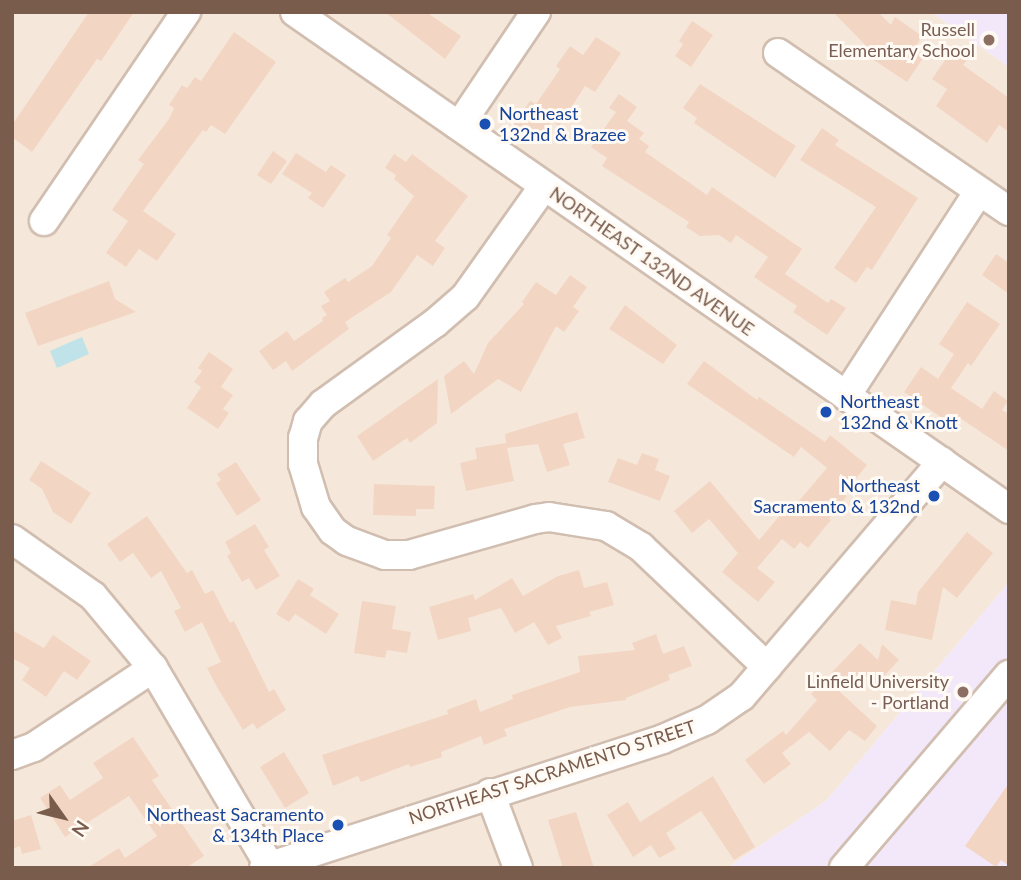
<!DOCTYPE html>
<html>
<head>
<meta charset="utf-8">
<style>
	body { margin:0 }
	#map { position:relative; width:1021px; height:880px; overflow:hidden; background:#fdf6ec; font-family:Lato,sans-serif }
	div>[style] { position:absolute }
	.residential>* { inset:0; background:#f5e8da }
	.education>* { inset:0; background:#f3e8fa }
	.water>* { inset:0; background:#bfe3e8 }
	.building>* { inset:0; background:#f3d5c3 }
	.roads { filter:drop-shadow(2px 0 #d1beb0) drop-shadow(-2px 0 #d1beb0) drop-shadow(0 2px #d1beb0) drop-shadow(0 -2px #d1beb0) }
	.minor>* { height:28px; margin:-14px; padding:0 14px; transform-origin:14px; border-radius:14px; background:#fff }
	.dots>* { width:19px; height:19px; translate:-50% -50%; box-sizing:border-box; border:4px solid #fffaf3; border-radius:50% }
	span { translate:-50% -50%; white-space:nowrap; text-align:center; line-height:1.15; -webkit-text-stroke:6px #fffaf3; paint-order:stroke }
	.education-label { font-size:18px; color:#785e54 }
	.right { translate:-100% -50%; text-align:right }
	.transit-label { font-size:18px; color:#164399 }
	.left { translate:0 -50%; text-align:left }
	.street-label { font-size:18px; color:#7a5c4d }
	.frame { position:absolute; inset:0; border:14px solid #7a5c4d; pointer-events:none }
	.north { position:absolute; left:28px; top:782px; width:70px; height:70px; -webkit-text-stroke:5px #fffaf3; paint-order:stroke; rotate:124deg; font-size:19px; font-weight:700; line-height:28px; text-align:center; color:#7a5c4d }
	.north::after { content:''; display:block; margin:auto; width:24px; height:32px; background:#7a5c4d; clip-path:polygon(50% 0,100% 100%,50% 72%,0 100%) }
</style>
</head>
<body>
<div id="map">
	<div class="residential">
		<i style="clip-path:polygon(12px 12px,931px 12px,1009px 67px,1009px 582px,826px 801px,727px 868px,12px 868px)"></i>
	</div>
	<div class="education">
		<i style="clip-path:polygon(931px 12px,1009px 12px,1009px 67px)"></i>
		<i style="clip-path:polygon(1009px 582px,1009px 868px,727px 868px,826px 801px)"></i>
	</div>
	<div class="water">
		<i style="clip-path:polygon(82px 337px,89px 354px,57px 368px,50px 351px)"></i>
	</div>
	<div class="building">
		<i style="clip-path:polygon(89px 12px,134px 12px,101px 61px,97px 59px,32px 152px,12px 137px,12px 125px)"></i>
		<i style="clip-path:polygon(385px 12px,426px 12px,461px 36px,445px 59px)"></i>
		<i style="clip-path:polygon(833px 12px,878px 12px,891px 25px,895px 17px,922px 36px,913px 51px,923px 58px,907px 82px,869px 57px,872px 52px)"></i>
		<i style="clip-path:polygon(692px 21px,713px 35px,691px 67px,675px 56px,683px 44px,679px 41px)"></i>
		<i style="clip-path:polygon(234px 32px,276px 62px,225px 134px,211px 125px,206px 132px,203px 130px,143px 211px,176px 234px,157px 261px,139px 249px,126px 267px,106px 253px,128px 221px,112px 210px,144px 164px,138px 160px,169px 119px,174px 108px,169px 105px,182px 85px,187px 88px,195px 77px,201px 81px)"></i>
		<i style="clip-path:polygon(596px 37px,621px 53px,595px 92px,585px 86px,559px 126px,552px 121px,537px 144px,512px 127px,530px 101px,536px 104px,560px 69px,556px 66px,570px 46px,583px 55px)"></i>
		<i style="clip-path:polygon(954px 47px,969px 57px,963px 65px,1009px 98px,1009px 132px,999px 125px,987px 143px,936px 106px,947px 89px,932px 79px)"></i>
		<i style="clip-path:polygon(700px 84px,796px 146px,775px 178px,694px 123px,697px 118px,683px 108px)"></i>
		<i style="clip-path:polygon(619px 94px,637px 107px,627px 121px,644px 133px,639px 139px,649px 146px,645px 152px,707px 195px,712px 187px,802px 249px,785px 274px,828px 303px,831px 299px,846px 308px,827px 335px,793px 312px,797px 306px,754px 277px,768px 257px,736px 235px,731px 243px,719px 235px,700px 236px,686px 227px,689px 222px,602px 166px,607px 158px,591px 147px,616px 112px,609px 108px)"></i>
		<i style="clip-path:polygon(822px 128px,839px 140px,835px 145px,918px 198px,872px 270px,867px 267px,856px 283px,834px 268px,876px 207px,800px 160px)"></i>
		<i style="clip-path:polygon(273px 151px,287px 161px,271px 184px,257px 175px)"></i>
		<i style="clip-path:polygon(296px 153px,326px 172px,331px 165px,346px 175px,323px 208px,308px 198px,312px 193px,282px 174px)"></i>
		<i style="clip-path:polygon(394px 154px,406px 162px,412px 154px,468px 196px,435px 241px,445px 248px,433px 266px,417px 255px,391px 292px,345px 322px,349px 329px,292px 371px,286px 361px,273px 370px,259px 351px,287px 331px,294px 341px,323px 321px,322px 318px,327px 315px,321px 306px,330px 301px,324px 292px,345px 278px,348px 282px,372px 266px,391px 238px,387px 235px,414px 196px,394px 179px,396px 175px,385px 168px)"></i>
		<i style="clip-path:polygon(996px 254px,1009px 263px,1009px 294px,982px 275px)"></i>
		<i style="clip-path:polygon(570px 275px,587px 287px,573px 307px,579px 311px,564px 332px,556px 326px,521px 392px,498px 379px,451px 414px,444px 376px,464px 361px,474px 374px,488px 343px,524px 304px,522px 302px,536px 282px,556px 295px)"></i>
		<i style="clip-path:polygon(109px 281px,115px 299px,136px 312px,38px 346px,25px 313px)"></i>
		<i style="clip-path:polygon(967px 302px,1000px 324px,971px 366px,968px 363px,951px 388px,982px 409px,994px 391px,1008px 401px,1002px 410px,1009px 414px,1009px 451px,957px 416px,951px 424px,904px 392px,921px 367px,938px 379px,954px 354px,939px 344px)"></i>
		<i style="clip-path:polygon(625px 305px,677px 345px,663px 364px,609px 329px)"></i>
		<i style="clip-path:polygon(209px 352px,233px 369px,221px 387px,233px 395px,223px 409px,229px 413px,218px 429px,187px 408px,201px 387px,194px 382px,202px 371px,198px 368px)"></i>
		<i style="clip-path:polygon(704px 361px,757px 400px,759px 397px,825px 442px,830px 435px,867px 465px,844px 493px,847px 496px,829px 519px,831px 520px,808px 548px,800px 542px,794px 549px,782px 539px,757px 568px,775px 582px,758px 602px,722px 572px,738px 553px,709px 519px,692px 533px,674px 511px,710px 481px,759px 540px,788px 506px,792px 509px,827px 468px,801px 447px,794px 457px,687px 384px)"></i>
		<i style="clip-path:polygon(438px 379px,437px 423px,410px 443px,407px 438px,373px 461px,357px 436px)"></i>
		<i style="clip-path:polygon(577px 412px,585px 438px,563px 444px,570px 465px,547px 472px,538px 444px,507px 448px,514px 481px,466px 491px,460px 463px,477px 459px,475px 448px,506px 443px,505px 434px)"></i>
		<i style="clip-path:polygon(642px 453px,659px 459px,655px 470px,670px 476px,660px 501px,608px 482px,618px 458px,637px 465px)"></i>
		<i style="clip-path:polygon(41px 461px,91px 493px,71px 524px,53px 512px,42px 489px,29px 480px)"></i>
		<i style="clip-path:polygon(236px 462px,261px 500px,237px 516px,216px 483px,221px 480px,217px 474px)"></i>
		<i style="clip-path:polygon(374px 484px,435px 486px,434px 509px,416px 509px,416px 516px,373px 515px)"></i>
		<i style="clip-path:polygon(147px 516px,187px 573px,192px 570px,205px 594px,213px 590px,230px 623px,234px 621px,269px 692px,274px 689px,286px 710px,257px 729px,253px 723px,243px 730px,217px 687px,207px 668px,221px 662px,202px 622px,185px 632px,174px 611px,181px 608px,161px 571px,151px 578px,133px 553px,120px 562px,107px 544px)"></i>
		<i style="clip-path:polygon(255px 524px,269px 547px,264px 550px,280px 576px,256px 590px,249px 578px,242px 582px,227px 556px,231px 553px,225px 542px)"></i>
		<i style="clip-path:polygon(967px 532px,993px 553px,957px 598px,943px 587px,932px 640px,885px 630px,891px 600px,916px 605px,918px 592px)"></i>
		<i style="clip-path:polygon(579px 570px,584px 588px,607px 582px,614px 605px,589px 612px,591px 616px,556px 626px,562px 638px,548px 645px,534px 622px,515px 633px,501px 608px,468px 618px,471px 631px,438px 640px,429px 607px,473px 594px,475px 600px,512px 578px,523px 596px,558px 576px)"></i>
		<i style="clip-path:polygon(298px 579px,314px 589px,310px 595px,339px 614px,326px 634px,295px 614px,289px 622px,276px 614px)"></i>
		<i style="clip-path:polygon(362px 601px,396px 606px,392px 629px,411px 632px,407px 653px,387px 650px,385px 658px,354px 653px)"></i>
		<i style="clip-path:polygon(12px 630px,44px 648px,53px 635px,91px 661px,77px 680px,64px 671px,46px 697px,22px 680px,30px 668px,12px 658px)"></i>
		<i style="clip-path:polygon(656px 634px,663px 654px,684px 646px,692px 666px,668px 675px,670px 680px,626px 698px,626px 700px,570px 707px,504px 729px,507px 736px,484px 745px,481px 736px,441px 752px,442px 757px,410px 767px,409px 764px,361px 782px,358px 776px,333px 786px,322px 755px,448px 714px,447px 710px,476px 699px,480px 712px,513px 699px,512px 695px,580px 672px,578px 656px,635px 650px,632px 643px)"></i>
		<i style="clip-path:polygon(860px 643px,878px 660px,882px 644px,899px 660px,873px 688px,874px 682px,861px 672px,839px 691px,877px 726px,865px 741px,849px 730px,830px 751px,809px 732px,782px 753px,791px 764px,764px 784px,745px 760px,783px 731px,786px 735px,817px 700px,811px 694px)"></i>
		<i style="clip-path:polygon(133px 737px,159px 776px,152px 780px,204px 856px,186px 868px,87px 868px,119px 848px,125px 858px,157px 836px,129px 796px,65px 837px,40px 798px,60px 785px,70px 800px,103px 778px,93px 763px)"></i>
		<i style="clip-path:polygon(284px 752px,309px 793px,285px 808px,260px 767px)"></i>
		<i style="clip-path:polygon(713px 776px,755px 847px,734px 860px,701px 811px,666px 833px,676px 849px,659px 858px,651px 845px,633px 857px,607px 815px,628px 802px,640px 822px)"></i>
		<i style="clip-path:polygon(1009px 783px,1009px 866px,1001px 860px,996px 867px,965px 846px)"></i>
		<i style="clip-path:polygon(576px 812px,594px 868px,563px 868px,548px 820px)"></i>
		<i style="clip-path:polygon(31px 815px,41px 849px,22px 854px,20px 846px,12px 849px,12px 821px)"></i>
	</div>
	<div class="roads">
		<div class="minor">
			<i style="left:295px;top:12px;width:870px;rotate:34.84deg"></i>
			<i style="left:778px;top:53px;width:280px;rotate:34.4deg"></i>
			<i style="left:459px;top:126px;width:138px;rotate:-56deg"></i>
			<i style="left:544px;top:186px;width:136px;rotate:125.4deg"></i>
			<i style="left:465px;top:297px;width:40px;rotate:139deg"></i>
			<i style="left:435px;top:323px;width:138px;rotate:144.1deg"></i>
			<i style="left:323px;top:404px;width:23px;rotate:131deg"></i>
			<i style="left:308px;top:421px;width:18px;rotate:106deg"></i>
			<i style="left:303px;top:438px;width:26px;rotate:90deg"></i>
			<i style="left:303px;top:464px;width:45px;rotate:73.2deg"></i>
			<i style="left:316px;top:507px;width:29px;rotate:55deg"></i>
			<i style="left:333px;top:531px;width:17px;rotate:36deg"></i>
			<i style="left:347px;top:541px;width:40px;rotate:20.2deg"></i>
			<i style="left:385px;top:555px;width:24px"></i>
			<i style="left:409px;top:555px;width:131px;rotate:-15.9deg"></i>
			<i style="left:535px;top:519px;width:14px;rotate:-8deg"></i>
			<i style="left:549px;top:517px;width:58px;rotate:9deg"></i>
			<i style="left:606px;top:526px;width:41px;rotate:31deg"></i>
			<i style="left:641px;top:547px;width:174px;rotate:43.6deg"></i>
			<i style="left:44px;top:221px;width:253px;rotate:-55.8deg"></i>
			<i style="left:846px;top:396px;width:244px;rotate:-57deg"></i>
			<i style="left:12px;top:539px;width:99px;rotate:35.1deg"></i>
			<i style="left:93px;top:596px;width:94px;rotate:50.2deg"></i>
			<i style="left:153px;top:668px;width:232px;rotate:59.5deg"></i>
			<i style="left:12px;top:755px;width:23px;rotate:-20deg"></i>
			<i style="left:34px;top:747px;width:143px;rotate:-33.6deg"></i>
			<i style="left:490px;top:793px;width:80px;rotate:69.5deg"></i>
			<i style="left:264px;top:868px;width:419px;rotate:-17.9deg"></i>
			<i style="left:663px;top:739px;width:48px;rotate:-23.4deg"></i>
			<i style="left:707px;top:720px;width:42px;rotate:-34.4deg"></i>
			<i style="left:742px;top:696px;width:308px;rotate:-49.5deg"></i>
			<i style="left:844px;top:868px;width:254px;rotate:-49.5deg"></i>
		</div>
	</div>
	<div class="dots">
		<i style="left:989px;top:40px;background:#8d6e63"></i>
		<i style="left:485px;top:124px;background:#1a4fb4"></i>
		<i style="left:826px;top:412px;background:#1a4fb4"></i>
		<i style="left:934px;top:496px;background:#1a4fb4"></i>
		<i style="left:963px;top:692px;background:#8d6e63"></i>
		<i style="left:338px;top:825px;background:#1a4fb4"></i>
	</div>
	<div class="education-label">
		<span class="right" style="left:975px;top:40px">Russell<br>Elementary School</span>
		<span class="right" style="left:949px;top:692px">Linfield University<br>- Portland</span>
	</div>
	<div class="transit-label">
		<span class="left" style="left:499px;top:124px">Northeast<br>132nd &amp; Brazee</span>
		<span class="left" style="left:840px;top:412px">Northeast<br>132nd &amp; Knott</span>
		<span class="right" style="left:920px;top:496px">Northeast<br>Sacramento &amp; 132nd</span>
		<span class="right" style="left:324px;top:825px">Northeast Sacramento<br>&amp; 134th Place</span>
	</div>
	<div class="street-label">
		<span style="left:652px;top:261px;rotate:35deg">NORTHEAST 132ND AVENUE</span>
		<span style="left:552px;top:772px;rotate:-18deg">NORTHEAST SACRAMENTO STREET</span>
	</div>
	<div class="frame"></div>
	<div class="north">N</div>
</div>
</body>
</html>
